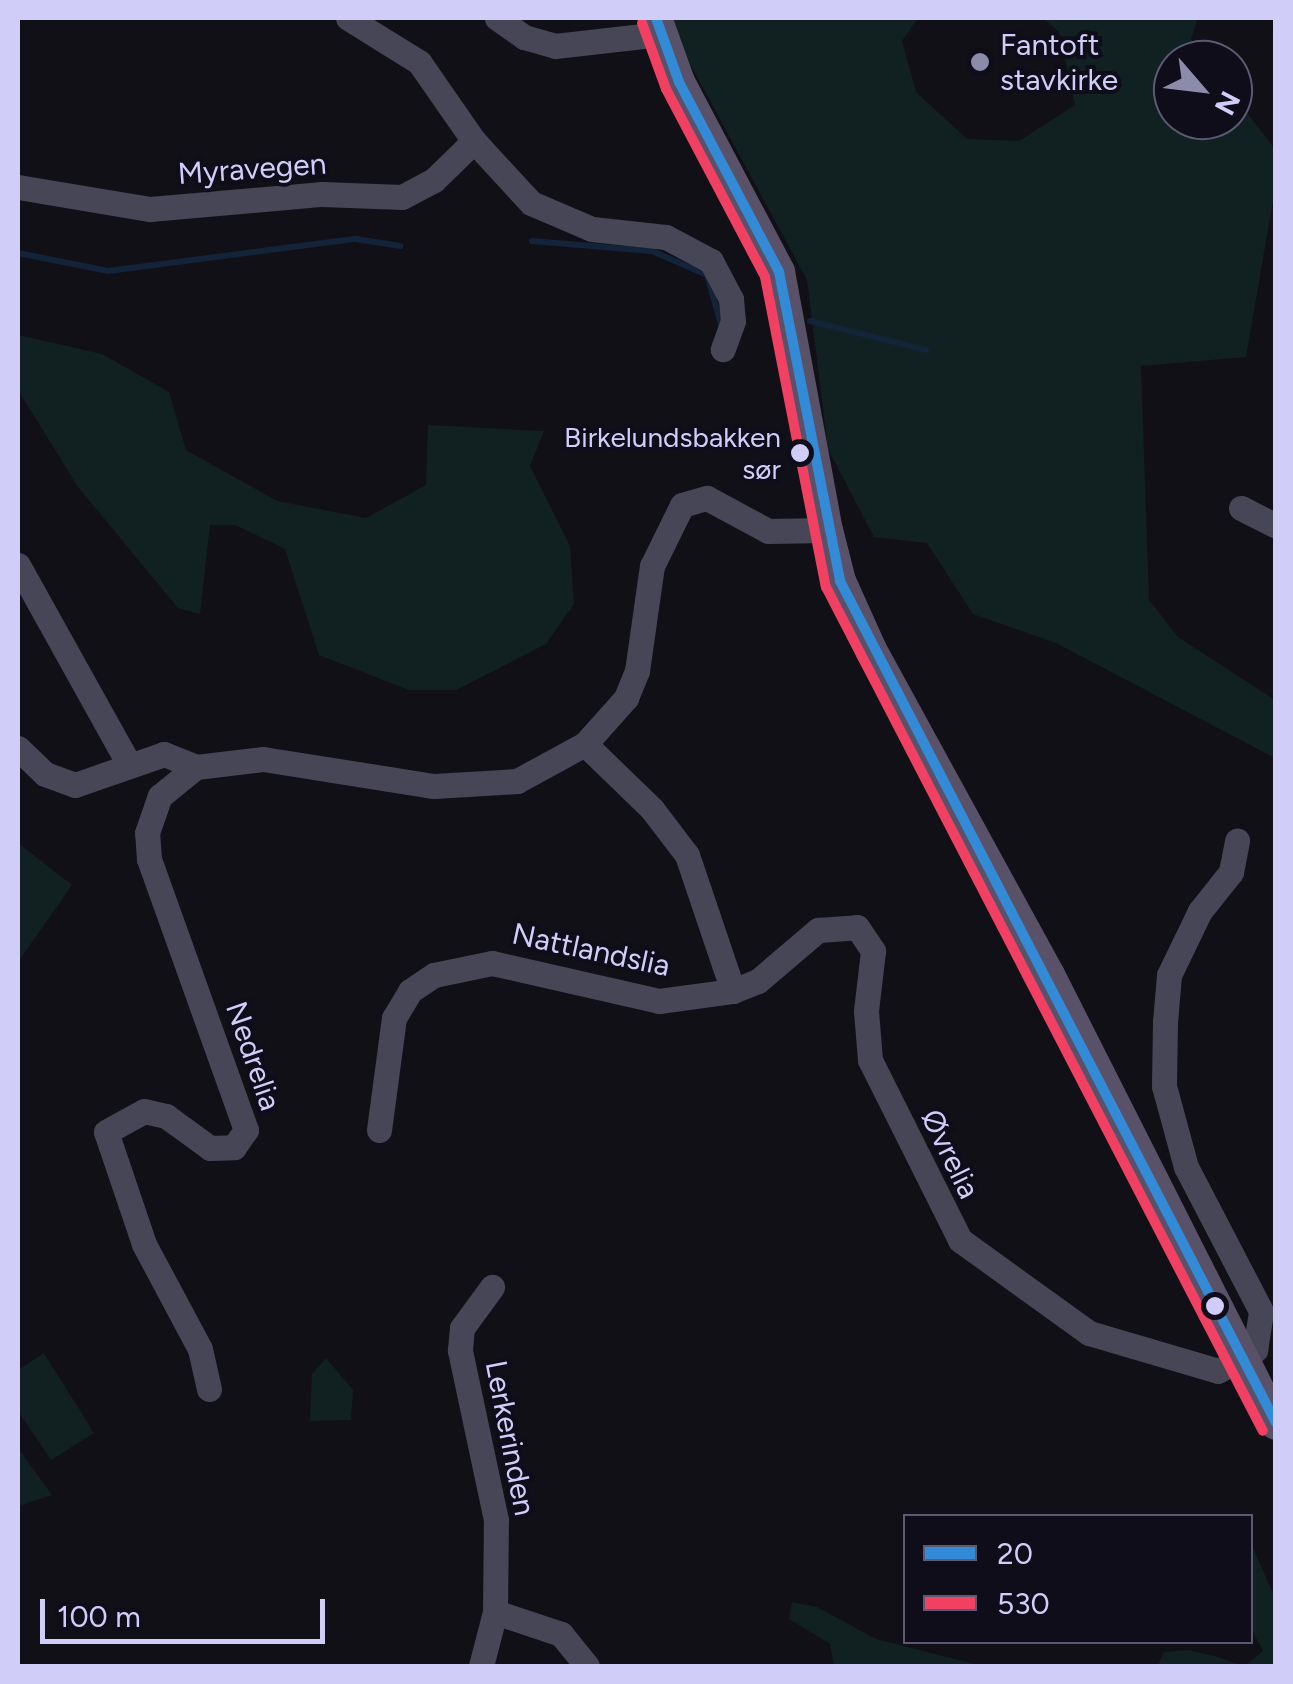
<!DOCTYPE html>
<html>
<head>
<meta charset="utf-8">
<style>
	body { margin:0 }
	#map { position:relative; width:1293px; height:1684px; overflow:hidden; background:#111017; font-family:Figtree,sans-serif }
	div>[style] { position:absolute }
	.green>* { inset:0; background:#112021 }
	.stream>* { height:6px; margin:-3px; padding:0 3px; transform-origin:3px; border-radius:3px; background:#13233a }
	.minor>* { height:25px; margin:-12.5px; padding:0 12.5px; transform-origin:12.5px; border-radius:12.5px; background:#474657 }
	.major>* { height:32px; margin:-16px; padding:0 16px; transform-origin:16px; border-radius:16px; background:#585168 }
	.bus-1>* { height:10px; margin:-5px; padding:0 5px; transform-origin:5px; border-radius:5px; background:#338bd7 }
	.bus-2>* { height:10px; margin:-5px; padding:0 5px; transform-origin:5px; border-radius:5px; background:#f24062 }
	.dots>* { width:28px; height:28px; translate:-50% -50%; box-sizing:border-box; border:5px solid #0f0d1a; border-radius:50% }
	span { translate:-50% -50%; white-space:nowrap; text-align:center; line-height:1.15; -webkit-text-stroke:8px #0f0d1a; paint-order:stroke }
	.bus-label { font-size:28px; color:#d0cdf9 }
	.right { translate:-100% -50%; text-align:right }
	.poi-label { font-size:30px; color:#d0cdf9 }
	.left { translate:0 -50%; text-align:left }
	.street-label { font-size:30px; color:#d0cdf9 }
	.frame { position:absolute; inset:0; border:20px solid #d0cdf9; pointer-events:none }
	.legend { position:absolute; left:903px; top:1514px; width:350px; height:130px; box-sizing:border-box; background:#0f0d1a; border:2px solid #5c5a73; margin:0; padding:12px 18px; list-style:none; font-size:30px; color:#d0cdf9 }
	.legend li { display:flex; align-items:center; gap:20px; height:50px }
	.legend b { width:50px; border:2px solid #5c5a73 }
	.north { position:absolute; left:1153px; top:40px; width:100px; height:100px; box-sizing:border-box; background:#0f0d1a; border:2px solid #5c5a73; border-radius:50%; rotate:118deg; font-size:28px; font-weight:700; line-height:40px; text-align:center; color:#d0cdf9 }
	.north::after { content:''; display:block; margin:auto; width:35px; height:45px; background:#8d8baa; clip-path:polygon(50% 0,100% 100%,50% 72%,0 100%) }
	.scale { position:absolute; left:40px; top:1599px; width:285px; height:45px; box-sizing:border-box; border:5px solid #d0cdf9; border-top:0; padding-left:12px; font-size:30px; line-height:35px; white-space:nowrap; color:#d0cdf9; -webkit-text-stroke:8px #0f0d1a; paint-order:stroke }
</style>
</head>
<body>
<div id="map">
	<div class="green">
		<i style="clip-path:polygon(672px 18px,918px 18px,902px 41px,916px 92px,967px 139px,1019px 141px,1075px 105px,1059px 32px,1043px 18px,1198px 18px,1191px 39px,1207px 60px,1173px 60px,1173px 120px,1233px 120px,1233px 95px,1275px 149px,1275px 189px,1246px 357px,1141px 366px,1149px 600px,1178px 637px,1275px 700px,1275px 758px,1056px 643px,973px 614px,927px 543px,874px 537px,828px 449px,807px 280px,677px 40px)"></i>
		<i style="clip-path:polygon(18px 335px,102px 354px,169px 392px,186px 450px,277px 501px,366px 518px,426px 485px,428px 425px,544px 431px,530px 466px,570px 546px,574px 604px,546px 644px,456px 690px,409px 690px,319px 655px,285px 549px,235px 525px,210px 525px,200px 614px,178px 608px,78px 487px,18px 390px)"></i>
		<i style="clip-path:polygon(18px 843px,72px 885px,18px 962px)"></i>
		<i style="clip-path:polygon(44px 1353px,94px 1433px,51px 1460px,18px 1411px,18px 1370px)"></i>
		<i style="clip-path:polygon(326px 1358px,353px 1390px,351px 1420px,310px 1421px,312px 1374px)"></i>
		<i style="clip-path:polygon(18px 1448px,52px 1495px,18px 1506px)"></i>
		<i style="clip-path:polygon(1251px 1543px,1275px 1598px,1275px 1666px,1245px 1666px,1263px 1651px,1251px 1628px)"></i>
		<i style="clip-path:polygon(792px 1602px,817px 1607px,876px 1639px,982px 1666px,834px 1666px,830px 1644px,789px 1619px)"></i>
		<i style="clip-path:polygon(1188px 1650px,1214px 1656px,1244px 1666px,1158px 1665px,1164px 1652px)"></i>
	</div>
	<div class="stream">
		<i style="left:532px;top:241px;width:120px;rotate:4.8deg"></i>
		<i style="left:652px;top:251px;width:60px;rotate:23.6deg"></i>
		<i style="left:707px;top:275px;width:51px;rotate:74.1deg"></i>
		<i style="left:18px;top:253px;width:92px;rotate:11.3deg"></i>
		<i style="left:108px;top:271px;width:250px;rotate:-7.4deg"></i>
		<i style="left:356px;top:239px;width:45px;rotate:9deg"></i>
		<i style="left:810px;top:321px;width:120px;rotate:14deg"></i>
	</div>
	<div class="minor">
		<i style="left:348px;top:18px;width:84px;rotate:31.8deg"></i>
		<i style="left:419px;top:62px;width:96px;rotate:55.2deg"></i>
		<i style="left:474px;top:141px;width:84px;rotate:47.4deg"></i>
		<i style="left:531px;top:203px;width:66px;rotate:23.1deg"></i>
		<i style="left:592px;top:229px;width:74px;rotate:6.2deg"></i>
		<i style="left:666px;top:237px;width:51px;rotate:28.1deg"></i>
		<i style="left:711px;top:261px;width:43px;rotate:62.2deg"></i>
		<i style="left:731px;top:299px;width:22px;rotate:85deg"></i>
		<i style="left:733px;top:321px;width:30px;rotate:110deg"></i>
		<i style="left:497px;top:18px;width:33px;rotate:35deg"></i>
		<i style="left:524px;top:37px;width:32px;rotate:16deg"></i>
		<i style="left:555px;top:46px;width:106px;rotate:-6.5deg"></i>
		<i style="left:18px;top:187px;width:134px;rotate:9.5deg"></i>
		<i style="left:150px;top:209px;width:173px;rotate:-5deg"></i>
		<i style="left:322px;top:194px;width:80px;rotate:2.1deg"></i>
		<i style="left:402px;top:197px;width:36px;rotate:-28deg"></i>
		<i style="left:434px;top:180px;width:56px;rotate:-44.3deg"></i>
		<i style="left:1241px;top:508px;width:39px;rotate:27deg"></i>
		<i style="left:18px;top:565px;width:227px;rotate:60.9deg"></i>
		<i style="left:18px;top:748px;width:37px;rotate:44deg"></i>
		<i style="left:45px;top:774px;width:32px;rotate:20deg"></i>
		<i style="left:75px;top:785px;width:94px;rotate:-19.2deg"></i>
		<i style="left:164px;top:754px;width:35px;rotate:22deg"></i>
		<i style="left:733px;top:991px;width:27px;rotate:-22deg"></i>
		<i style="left:758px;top:981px;width:79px;rotate:-40.4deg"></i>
		<i style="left:818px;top:930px;width:39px;rotate:-4deg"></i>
		<i style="left:857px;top:927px;width:29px;rotate:56deg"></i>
		<i style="left:873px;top:951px;width:60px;rotate:96.7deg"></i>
		<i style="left:866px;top:1011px;width:49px;rotate:85.3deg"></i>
		<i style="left:870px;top:1060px;width:201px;rotate:63.4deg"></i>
		<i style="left:960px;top:1240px;width:159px;rotate:35.8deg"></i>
		<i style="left:1089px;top:1333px;width:134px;rotate:16.4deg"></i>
		<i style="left:1218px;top:1371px;width:43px;rotate:-29.6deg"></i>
		<i style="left:1255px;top:1350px;width:39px;rotate:-81deg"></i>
		<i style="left:1261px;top:1311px;width:162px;rotate:-117.5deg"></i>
		<i style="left:1186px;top:1167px;width:84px;rotate:-105.2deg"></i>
		<i style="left:1164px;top:1086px;width:64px;rotate:-89.1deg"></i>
		<i style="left:1165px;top:1022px;width:47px;rotate:-85.1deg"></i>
		<i style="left:1169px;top:975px;width:71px;rotate:-64.2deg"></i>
		<i style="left:1200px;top:911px;width:50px;rotate:-51.5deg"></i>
		<i style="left:1231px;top:872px;width:32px;rotate:-79deg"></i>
		<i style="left:379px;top:1130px;width:113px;rotate:-82.4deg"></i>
		<i style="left:394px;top:1018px;width:31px;rotate:-59deg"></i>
		<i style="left:410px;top:991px;width:29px;rotate:-34deg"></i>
		<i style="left:434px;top:975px;width:59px;rotate:-11.7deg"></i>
		<i style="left:492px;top:963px;width:171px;rotate:12.8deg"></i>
		<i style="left:659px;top:1001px;width:75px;rotate:-7.7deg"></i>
		<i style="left:733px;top:991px;width:144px;rotate:-108.7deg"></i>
		<i style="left:687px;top:855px;width:58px;rotate:-127.3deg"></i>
		<i style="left:652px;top:809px;width:93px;rotate:-135.9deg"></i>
		<i style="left:209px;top:1389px;width:41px;rotate:-102.7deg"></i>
		<i style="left:200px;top:1349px;width:119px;rotate:-118.1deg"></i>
		<i style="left:144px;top:1244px;width:118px;rotate:-108.7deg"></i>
		<i style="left:106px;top:1132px;width:43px;rotate:-28.9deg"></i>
		<i style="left:144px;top:1111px;width:23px;rotate:13deg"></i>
		<i style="left:166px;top:1116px;width:54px;rotate:36deg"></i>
		<i style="left:210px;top:1148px;width:24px;rotate:-2deg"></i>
		<i style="left:234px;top:1147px;width:21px;rotate:-55deg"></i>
		<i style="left:246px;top:1130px;width:288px;rotate:-109.7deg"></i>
		<i style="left:149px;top:859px;width:26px;rotate:-94deg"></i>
		<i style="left:147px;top:833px;width:39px;rotate:-71deg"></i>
		<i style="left:160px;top:796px;width:46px;rotate:-38.9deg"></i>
		<i style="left:196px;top:767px;width:67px;rotate:-6.8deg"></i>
		<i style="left:263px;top:759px;width:173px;rotate:9deg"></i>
		<i style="left:434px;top:786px;width:83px;rotate:-3.4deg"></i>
		<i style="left:517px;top:781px;width:77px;rotate:-28.6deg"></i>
		<i style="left:585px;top:744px;width:62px;rotate:-48.3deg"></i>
		<i style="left:626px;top:698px;width:29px;rotate:-68deg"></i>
		<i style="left:637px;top:671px;width:106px;rotate:-81.9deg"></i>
		<i style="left:652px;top:566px;width:68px;rotate:-63.8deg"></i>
		<i style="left:682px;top:505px;width:26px;rotate:-16deg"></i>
		<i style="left:707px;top:498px;width:69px;rotate:28.4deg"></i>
		<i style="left:768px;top:531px;width:59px;rotate:-1deg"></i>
		<i style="left:495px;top:1612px;width:70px;rotate:18.4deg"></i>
		<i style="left:561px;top:1634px;width:41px;rotate:50.9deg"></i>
		<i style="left:481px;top:1666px;width:56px;rotate:-75.5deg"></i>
		<i style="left:495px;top:1612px;width:92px;rotate:-89.4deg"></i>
		<i style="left:496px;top:1520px;width:174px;rotate:-102deg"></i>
		<i style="left:460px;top:1350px;width:22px;rotate:-85deg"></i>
		<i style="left:462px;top:1328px;width:51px;rotate:-53.8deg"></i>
	</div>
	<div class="major">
		<i style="left:656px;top:18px;width:68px;rotate:70.2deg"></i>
		<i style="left:679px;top:82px;width:215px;rotate:62.2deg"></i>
		<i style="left:779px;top:272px;width:262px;rotate:79.5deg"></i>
		<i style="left:827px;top:530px;width:53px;rotate:75.7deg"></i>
		<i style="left:840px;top:581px;width:76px;rotate:65.8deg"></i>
		<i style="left:871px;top:650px;width:371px;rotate:61.3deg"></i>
		<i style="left:1049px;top:975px;width:503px;rotate:63.18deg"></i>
	</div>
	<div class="bus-1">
		<i style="left:656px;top:18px;width:68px;rotate:70.2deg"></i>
		<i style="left:679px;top:82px;width:215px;rotate:62.2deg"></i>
		<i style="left:779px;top:272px;width:315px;rotate:78.8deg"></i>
		<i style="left:840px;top:581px;width:948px;rotate:62.62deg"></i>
	</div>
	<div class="bus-2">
		<i style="left:642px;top:23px;width:70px;rotate:70deg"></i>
		<i style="left:666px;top:89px;width:212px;rotate:62.2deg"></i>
		<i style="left:765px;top:277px;width:316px;rotate:78.9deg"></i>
		<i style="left:826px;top:587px;width:950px;rotate:62.63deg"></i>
	</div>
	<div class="dots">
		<i style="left:980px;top:62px;background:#8d8baa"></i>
		<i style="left:800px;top:453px;background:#d0cdf9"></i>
		<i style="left:1215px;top:1306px;background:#d0cdf9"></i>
	</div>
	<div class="bus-label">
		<span class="right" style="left:781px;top:453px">Birkelundsbakken<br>sør</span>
	</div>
	<div class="poi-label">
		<span class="left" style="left:1000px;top:62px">Fantoft<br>stavkirke</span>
	</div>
	<div class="street-label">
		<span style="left:252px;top:169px;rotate:-4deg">Myravegen</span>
		<span style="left:591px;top:950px;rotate:12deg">Nattlandslia</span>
		<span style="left:253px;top:1056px;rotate:71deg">Nedrelia</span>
		<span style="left:950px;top:1154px;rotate:64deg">Øvrelia</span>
		<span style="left:510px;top:1438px;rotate:79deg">Lerkerinden</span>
	</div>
	<div class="frame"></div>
	<ul class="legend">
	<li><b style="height:12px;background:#338bd7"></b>20</li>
	<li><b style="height:12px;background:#f24062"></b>530</li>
	</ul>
	<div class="north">N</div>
	<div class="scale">100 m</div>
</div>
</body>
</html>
